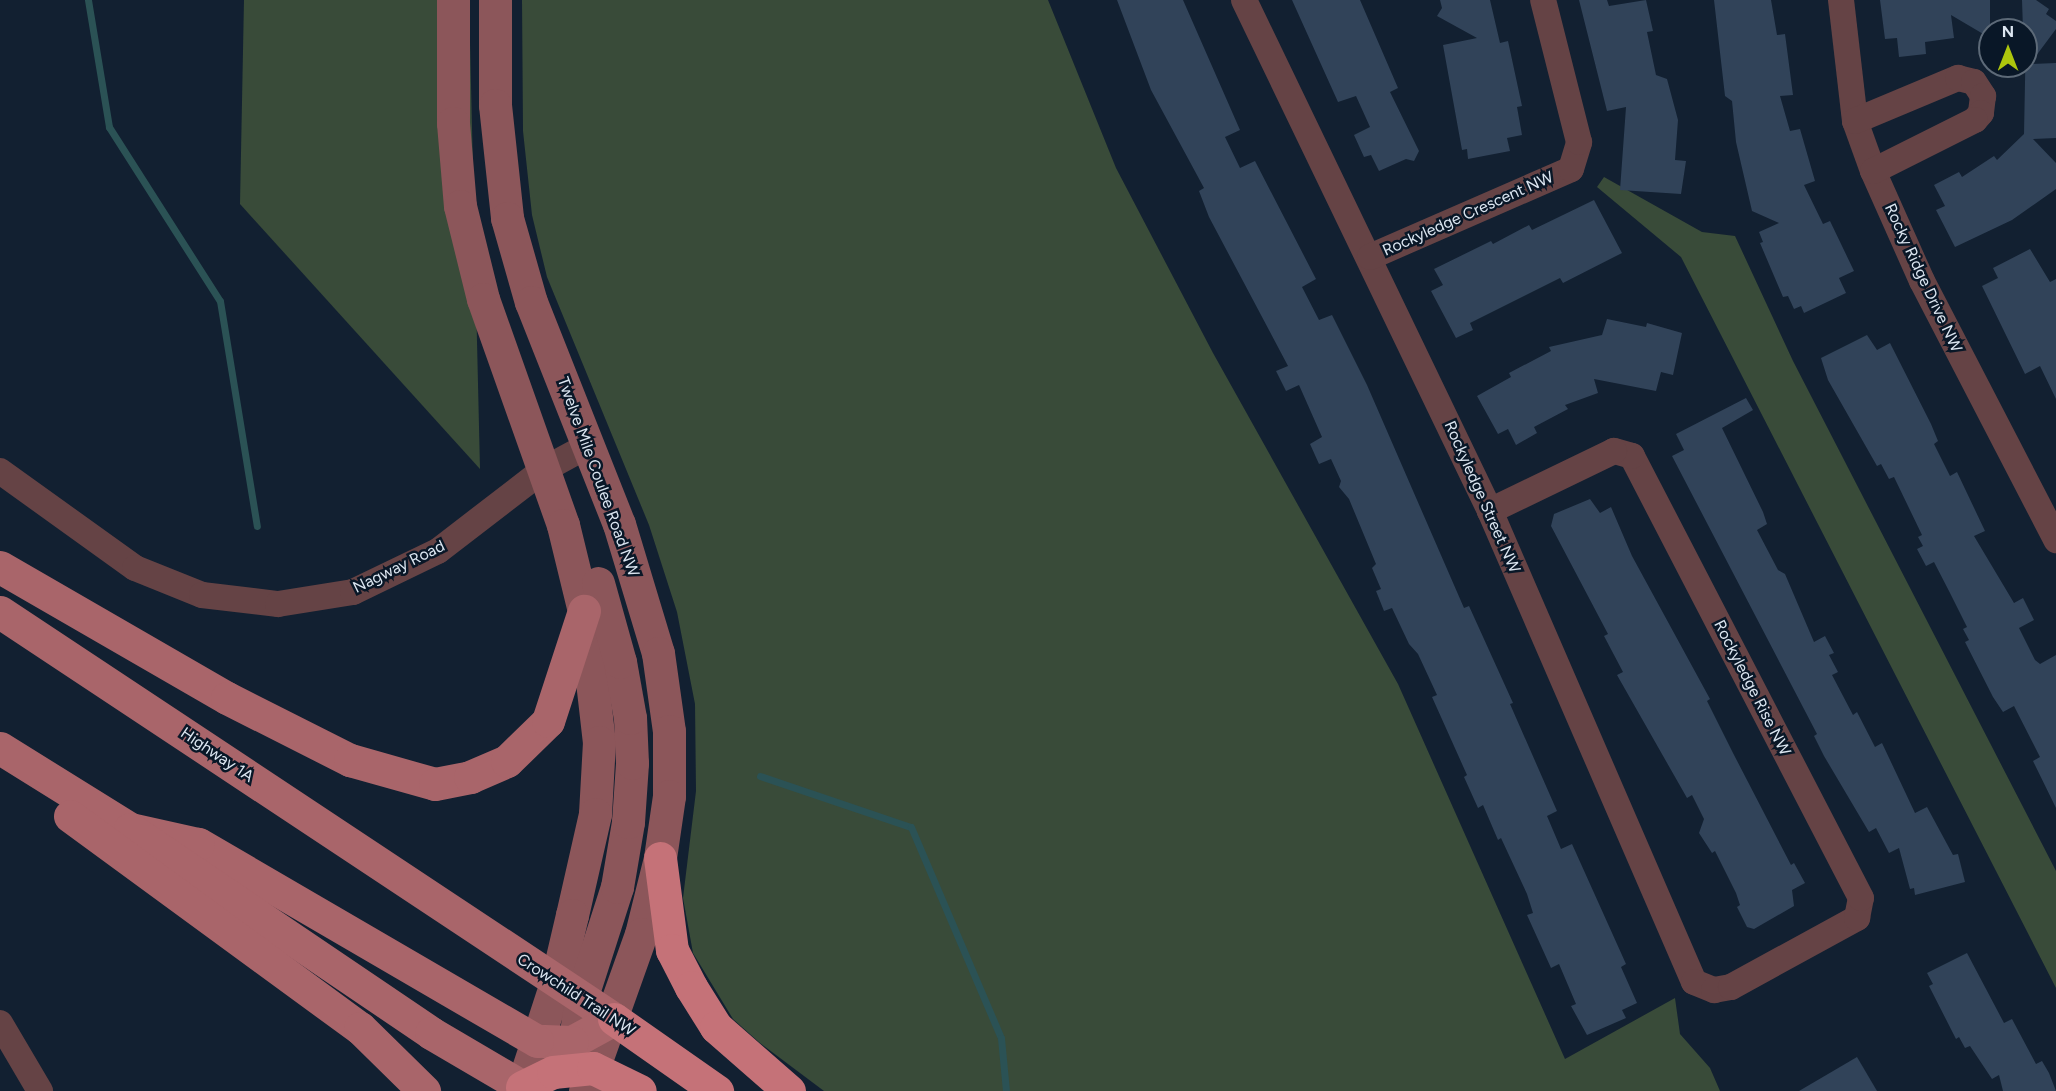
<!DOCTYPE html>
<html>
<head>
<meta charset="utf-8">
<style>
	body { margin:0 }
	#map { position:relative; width:2056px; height:1091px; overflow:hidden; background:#122031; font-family:Figtree,sans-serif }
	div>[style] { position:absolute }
	.green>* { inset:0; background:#394b39 }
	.stream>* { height:7px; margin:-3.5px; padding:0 3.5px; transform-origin:3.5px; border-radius:3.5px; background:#2b5255 }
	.building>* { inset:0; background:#314359 }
	.minor>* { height:26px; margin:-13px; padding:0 13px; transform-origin:13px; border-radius:13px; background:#654345 }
	.secondary>* { height:33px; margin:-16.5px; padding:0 16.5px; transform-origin:16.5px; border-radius:16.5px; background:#8c565a }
	.primary>* { height:33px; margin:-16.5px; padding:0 16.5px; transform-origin:16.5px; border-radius:16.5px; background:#a9656a }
	.motorway>* { height:33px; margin:-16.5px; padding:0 16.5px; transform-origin:16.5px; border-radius:16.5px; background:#c57278 }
	span { translate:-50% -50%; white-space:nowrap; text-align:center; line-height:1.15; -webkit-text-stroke:5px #091727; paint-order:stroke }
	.street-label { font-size:16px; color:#dce6f1 }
	.north { position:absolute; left:1978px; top:18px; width:60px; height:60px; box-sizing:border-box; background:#091727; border:2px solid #5d6a78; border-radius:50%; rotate:0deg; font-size:16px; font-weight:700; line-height:24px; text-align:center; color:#dce6f1 }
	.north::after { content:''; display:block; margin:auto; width:21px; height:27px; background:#adc60d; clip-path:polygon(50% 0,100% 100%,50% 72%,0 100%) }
</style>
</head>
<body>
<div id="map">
	<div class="green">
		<i style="clip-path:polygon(244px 0,469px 0,480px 469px,240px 204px)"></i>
		<i style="clip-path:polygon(522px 0,1048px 0,1116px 168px,1213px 353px,1398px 684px,1565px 1059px,1675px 998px,1680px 1034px,1710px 1068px,1720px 1091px,824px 1091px,760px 1043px,733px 1019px,693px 953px,683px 898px,696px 791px,695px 704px,677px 612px,649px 525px,547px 277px,532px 215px,523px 131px)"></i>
		<i style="clip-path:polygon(1604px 177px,1702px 232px,1735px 236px,1793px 361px,2056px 871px,2056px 988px,1681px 257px,1597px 187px)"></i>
	</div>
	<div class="stream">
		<i style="left:88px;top:0;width:129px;rotate:80.6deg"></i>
		<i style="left:109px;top:127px;width:206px;rotate:57.5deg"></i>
		<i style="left:220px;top:301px;width:228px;rotate:80.7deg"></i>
		<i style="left:760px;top:776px;width:159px;rotate:18.7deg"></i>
		<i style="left:911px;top:827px;width:229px;rotate:66.9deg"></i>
		<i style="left:1001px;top:1038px;width:53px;rotate:84.6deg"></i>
	</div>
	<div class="building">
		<i style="clip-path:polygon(1117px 0,1183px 0,1240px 130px,1225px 137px,1240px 168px,1255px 161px,1316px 279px,1302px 287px,1319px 320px,1332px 315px,1367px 385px,1464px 608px,1469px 606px,1513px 703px,1510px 704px,1557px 811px,1547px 816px,1561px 849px,1572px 844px,1626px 964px,1621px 967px,1637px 1003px,1622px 1010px,1626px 1018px,1587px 1035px,1571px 1006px,1576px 1004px,1559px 964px,1551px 968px,1527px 915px,1533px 913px,1527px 894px,1501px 838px,1498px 840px,1483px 805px,1478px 808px,1464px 777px,1467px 775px,1432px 697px,1437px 695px,1418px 654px,1409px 644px,1392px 608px,1384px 611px,1376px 591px,1381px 589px,1372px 568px,1376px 564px,1349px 499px,1339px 487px,1341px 481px,1331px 459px,1319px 464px,1310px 444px,1322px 437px,1299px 385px,1286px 391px,1276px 371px,1288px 366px,1209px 217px,1199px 191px,1204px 188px,1151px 90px)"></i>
		<i style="clip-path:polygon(1292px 0,1360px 0,1398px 88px,1390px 92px,1419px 151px,1414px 161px,1406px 159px,1379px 171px,1371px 155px,1364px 157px,1354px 135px,1370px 127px,1356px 96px,1338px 102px)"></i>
		<i style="clip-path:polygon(1440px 0,1490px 0,1500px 43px,1508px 41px,1522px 106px,1517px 107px,1522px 135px,1507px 138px,1510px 151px,1468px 159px,1467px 149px,1462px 150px,1443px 45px,1477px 38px,1437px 16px,1442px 8px)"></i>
		<i style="clip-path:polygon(1579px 0,1607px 0,1609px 6px,1646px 0,1653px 31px,1647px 32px,1656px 75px,1667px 79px,1678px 120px,1675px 160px,1686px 161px,1681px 194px,1620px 190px,1626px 107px,1607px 111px)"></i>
		<i style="clip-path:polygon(1714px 0,1771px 0,1777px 35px,1785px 34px,1793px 95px,1780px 96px,1790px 131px,1800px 129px,1815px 181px,1804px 185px,1823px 224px,1830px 221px,1854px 271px,1839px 278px,1846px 293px,1804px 313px,1801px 306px,1794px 309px,1788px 296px,1783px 297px,1760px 243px,1763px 242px,1759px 232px,1779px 223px,1752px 211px,1736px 142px,1732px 101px,1725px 96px)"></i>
		<i style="clip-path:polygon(1880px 0,1990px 0,1990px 38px,1951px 15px,1954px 38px,1925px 42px,1926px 54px,1899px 57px,1897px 38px,1885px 39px)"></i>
		<i style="clip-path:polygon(2022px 0,2036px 0,2049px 9px,2046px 14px,2056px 21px,2056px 29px,2030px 64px,2056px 63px,2056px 138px,2033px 139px,2056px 163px,2056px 189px,2012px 220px,1955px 247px,1936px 210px,1945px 206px,1934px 185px,1959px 172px,1962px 177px,1994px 156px,1997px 160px,2024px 134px,2026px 30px,2023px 30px)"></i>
		<i style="clip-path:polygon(1594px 200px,1622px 253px,1563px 283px,1560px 278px,1470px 323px,1473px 330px,1456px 338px,1431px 291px,1443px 285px,1434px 269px,1491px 241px,1493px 244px,1529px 225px,1532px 230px)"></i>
		<i style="clip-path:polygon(2030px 249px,2050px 282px,2056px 279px,2056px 399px,2040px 366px,2025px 374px,1982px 286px,1998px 278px,1993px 268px)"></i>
		<i style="clip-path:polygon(1607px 319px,1646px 327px,1647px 323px,1682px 333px,1673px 375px,1661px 372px,1656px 391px,1594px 379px,1598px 393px,1565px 405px,1568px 409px,1534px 427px,1537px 433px,1516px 445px,1508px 429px,1498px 434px,1477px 396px,1511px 377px,1509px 373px,1551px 351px,1549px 347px,1602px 335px)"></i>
		<i style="clip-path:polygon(1867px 335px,1877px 350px,1890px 343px,1931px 424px,1938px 441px,1934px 444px,1950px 476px,1957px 472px,1985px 531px,1974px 536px,2014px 603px,2023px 598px,2034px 620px,2019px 628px,2035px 660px,2040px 664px,2056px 655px,2056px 808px,2033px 761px,2040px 757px,2014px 706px,2003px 712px,1993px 697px,1965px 642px,1969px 640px,1963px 629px,1967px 627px,1950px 593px,1934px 562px,1926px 566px,1917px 549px,1923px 546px,1918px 537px,1922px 535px,1894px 477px,1889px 479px,1881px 464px,1877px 466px,1828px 380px,1821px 358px)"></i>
		<i style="clip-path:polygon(1746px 398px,1753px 410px,1722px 428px,1763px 512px,1767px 524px,1757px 530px,1778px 570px,1785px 574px,1814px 642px,1825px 636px,1834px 653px,1829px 655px,1838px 672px,1832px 675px,1853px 715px,1857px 712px,1875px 747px,1882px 743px,1915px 813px,1927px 807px,1953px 855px,1958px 854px,1965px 882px,1915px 895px,1914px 888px,1910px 889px,1899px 848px,1889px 853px,1876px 828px,1869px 832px,1824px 756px,1814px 736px,1817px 734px,1672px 456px,1684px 450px,1676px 434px)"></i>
		<i style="clip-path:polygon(1590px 499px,1600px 513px,1611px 507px,1632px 556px,1710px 699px,1707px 701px,1733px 753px,1791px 865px,1794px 863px,1805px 883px,1792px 890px,1794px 906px,1754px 929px,1747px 927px,1737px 907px,1740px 905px,1736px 893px,1715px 851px,1712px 853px,1699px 833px,1704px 819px,1692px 795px,1687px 798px,1617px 675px,1623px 672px,1604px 636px,1608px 634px,1551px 526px,1554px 514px)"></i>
		<i style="clip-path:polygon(1967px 953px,2004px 1023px,2012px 1019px,2036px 1064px,2042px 1061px,2049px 1073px,2056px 1091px,2003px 1091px,1999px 1075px,1992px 1079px,1970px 1046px,1965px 1048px,1959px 1037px,1956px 1039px,1929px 986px,1933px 984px,1927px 973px)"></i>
		<i style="clip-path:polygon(1857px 1057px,1877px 1091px,1799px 1091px)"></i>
	</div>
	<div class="minor">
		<i style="left:1244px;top:0;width:567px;rotate:64.29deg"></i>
		<i style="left:1490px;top:511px;width:513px;rotate:66.58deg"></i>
		<i style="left:1694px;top:982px;width:22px;rotate:22deg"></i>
		<i style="left:1714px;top:990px;width:17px;rotate:-10deg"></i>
		<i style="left:1731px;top:987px;width:144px;rotate:-28.7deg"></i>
		<i style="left:1857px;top:918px;width:20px;rotate:-79deg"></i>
		<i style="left:1861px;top:898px;width:498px;rotate:-117.4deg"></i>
		<i style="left:1632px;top:456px;width:19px;rotate:-164deg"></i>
		<i style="left:1614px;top:451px;width:138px;rotate:154.2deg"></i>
		<i style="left:1841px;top:0;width:122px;rotate:83.4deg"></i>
		<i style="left:1855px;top:121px;width:53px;rotate:70.2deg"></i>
		<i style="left:1873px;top:171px;width:120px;rotate:66deg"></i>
		<i style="left:1922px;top:281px;width:292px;rotate:62.6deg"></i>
		<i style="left:1855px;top:121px;width:112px;rotate:-22.7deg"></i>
		<i style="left:1958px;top:78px;width:16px;rotate:14deg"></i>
		<i style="left:1974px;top:82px;width:17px;rotate:57deg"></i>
		<i style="left:1983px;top:96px;width:17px;rotate:97deg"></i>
		<i style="left:1981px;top:113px;width:9px;rotate:131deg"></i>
		<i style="left:1975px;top:120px;width:114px;rotate:153.4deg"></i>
		<i style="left:1370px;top:257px;width:219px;rotate:-23.6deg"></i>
		<i style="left:1571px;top:169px;width:28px;rotate:-73deg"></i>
		<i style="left:1579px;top:142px;width:146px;rotate:-104.2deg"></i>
		<i style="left:0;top:471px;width:166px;rotate:35.7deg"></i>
		<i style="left:135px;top:568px;width:72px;rotate:21.9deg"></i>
		<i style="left:202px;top:595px;width:77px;rotate:6.8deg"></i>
		<i style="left:278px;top:604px;width:76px;rotate:-9.1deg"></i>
		<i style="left:353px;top:592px;width:94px;rotate:-25.8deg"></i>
		<i style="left:438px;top:551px;width:133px;rotate:-37.6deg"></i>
		<i style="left:543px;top:470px;width:52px;rotate:-28.5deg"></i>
		<i style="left:0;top:1023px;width:79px;rotate:59.5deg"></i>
	</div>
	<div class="secondary">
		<i style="left:453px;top:0;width:123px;rotate:90deg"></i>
		<i style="left:453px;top:123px;width:83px;rotate:85.2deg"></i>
		<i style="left:460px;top:206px;width:96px;rotate:76.1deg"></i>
		<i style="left:483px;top:299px;width:240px;rotate:70.5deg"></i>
		<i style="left:563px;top:525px;width:89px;rotate:76.3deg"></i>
		<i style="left:584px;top:611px;width:132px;rotate:83.5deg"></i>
		<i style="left:599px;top:742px;width:72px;rotate:93.2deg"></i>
		<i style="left:595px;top:814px;width:104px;rotate:102.8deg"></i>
		<i style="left:572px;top:915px;width:70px;rotate:103.2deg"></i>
		<i style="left:556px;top:983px;width:109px;rotate:108.1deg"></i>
		<i style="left:495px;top:0;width:105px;rotate:90deg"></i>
		<i style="left:495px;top:105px;width:114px;rotate:83.9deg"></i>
		<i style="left:507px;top:218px;width:87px;rotate:74.1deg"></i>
		<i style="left:531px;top:302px;width:239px;rotate:68.4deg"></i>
		<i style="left:619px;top:524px;width:135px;rotate:73.2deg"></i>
		<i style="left:658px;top:653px;width:79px;rotate:82deg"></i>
		<i style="left:669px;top:731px;width:65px;rotate:90deg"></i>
		<i style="left:669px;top:796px;width:63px;rotate:98.3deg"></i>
		<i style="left:660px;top:858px;width:78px;rotate:104deg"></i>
		<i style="left:641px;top:934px;width:167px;rotate:109.6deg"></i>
		<i style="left:571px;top:1065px;width:67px;rotate:-81.4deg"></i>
		<i style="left:581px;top:999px;width:118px;rotate:-72.2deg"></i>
		<i style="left:617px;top:887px;width:66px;rotate:-80.4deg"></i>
		<i style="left:628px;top:822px;width:59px;rotate:-86.1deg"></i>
		<i style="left:632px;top:763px;width:45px;rotate:-92.5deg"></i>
		<i style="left:630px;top:718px;width:57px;rotate:-100.1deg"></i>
		<i style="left:620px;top:662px;width:82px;rotate:-105.6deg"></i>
	</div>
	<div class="primary">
		<i style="left:0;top:567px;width:262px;rotate:30deg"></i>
		<i style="left:227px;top:698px;width:138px;rotate:26.8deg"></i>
		<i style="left:350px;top:760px;width:88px;rotate:15.8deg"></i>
		<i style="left:435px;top:784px;width:36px;rotate:-11deg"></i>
		<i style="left:470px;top:777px;width:40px;rotate:-23.4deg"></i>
		<i style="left:507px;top:761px;width:57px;rotate:-44.3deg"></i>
		<i style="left:548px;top:721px;width:116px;rotate:-71.9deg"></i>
		<i style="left:0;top:612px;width:737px;rotate:33.54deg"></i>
		<i style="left:614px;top:1019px;width:48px;rotate:151.3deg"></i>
		<i style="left:572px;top:1042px;width:35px;rotate:-178deg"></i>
		<i style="left:537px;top:1041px;width:392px;rotate:-149.8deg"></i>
		<i style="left:198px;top:844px;width:70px;rotate:-167.6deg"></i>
		<i style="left:0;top:748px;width:153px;rotate:31.9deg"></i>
		<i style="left:130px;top:829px;width:364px;rotate:34.1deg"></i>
		<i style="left:431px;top:1033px;width:115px;rotate:30.4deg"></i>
		<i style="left:70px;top:816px;width:359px;rotate:36.2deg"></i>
		<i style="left:360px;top:1028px;width:90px;rotate:44.5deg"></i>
	</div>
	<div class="motorway">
		<i style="left:660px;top:858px;width:93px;rotate:82.6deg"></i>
		<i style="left:672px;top:950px;width:42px;rotate:62.8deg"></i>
		<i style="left:691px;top:987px;width:47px;rotate:58deg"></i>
		<i style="left:716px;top:1027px;width:97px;rotate:41.2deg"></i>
		<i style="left:614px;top:1019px;width:126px;rotate:35deg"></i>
		<i style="left:522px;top:1087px;width:34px;rotate:-26deg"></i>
		<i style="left:553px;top:1072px;width:40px;rotate:-5.7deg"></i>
		<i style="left:593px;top:1068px;width:52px;rotate:26.1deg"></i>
	</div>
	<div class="street-label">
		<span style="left:1468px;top:214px;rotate:-24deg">Rockyledge Crescent NW</span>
		<span style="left:1923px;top:278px;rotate:65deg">Rocky Ridge Drive NW</span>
		<span style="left:598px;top:477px;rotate:70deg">Twelve Mile Coulee Road NW</span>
		<span style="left:1482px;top:497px;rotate:66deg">Rockyledge Street NW</span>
		<span style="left:399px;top:567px;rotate:-26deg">Nagway Road</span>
		<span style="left:1752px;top:688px;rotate:63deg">Rockyledge Rise NW</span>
		<span style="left:217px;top:755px;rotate:34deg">Highway 1A</span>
		<span style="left:576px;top:995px;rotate:33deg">Crowchild Trail NW</span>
	</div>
	<div class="north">N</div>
</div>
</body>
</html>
